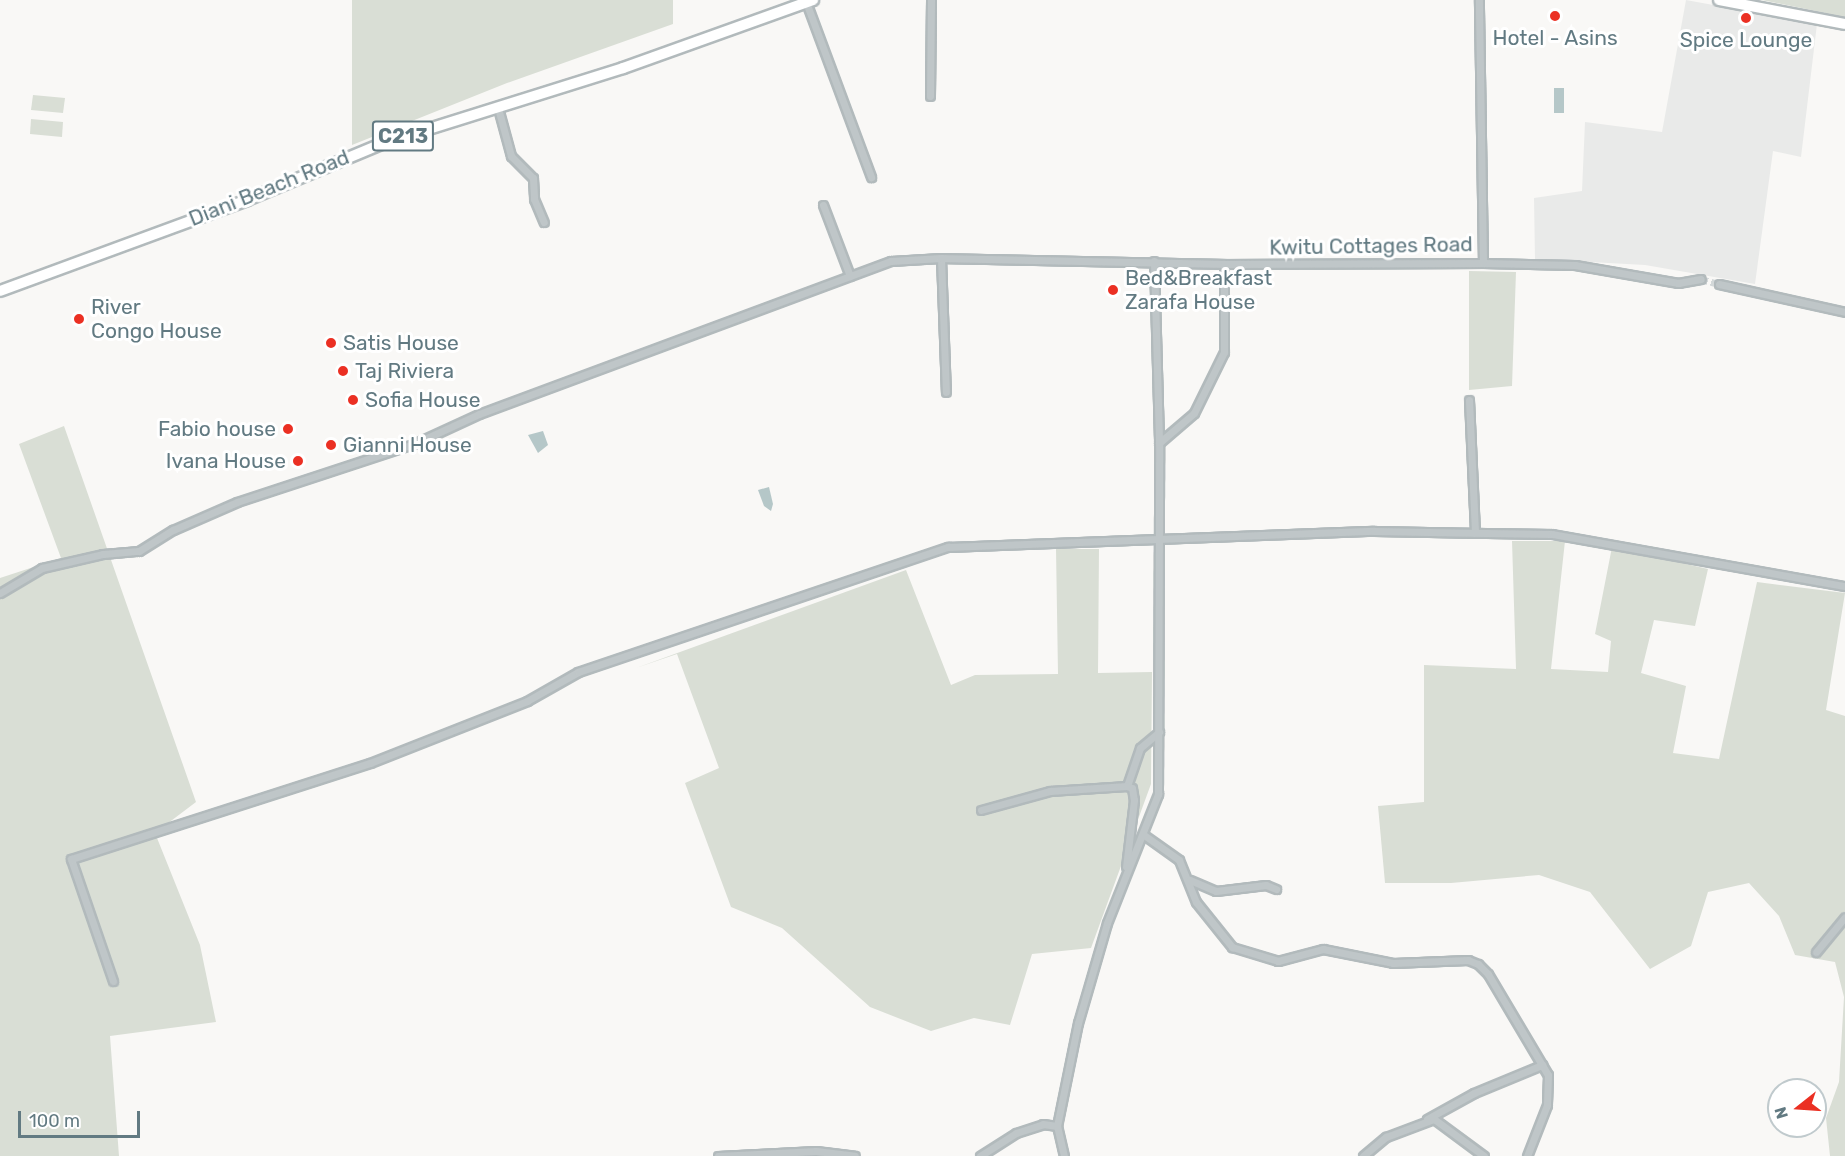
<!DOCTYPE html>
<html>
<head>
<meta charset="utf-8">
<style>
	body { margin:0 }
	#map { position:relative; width:1845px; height:1156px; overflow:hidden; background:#f9f8f6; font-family:Rubik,sans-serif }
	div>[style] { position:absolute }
	.built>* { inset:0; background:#e9eae9 }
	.green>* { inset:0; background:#d9ded5 }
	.water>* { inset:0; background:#b5c7c8 }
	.street-tunnel>* { height:7px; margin-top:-3.5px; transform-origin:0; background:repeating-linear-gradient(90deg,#d3d8d9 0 7px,transparent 0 10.5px) }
	.roads { filter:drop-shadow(2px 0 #b2babc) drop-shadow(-2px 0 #b2babc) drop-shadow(0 2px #b2babc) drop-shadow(0 -2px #b2babc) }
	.street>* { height:7px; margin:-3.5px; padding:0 3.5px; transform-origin:3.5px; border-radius:3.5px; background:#bfc6c8 }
	.primary>* { height:10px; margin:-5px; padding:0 5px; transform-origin:5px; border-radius:5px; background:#fff }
	.dots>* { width:16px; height:16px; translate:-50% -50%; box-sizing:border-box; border:3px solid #fff; border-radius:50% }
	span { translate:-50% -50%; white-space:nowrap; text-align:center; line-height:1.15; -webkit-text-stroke:6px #fff; paint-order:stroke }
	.shield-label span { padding:2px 4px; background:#fff; border:2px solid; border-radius:4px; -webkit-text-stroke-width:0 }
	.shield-label { font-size:20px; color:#627a82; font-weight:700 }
	.poi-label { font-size:21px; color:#627a82 }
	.left { translate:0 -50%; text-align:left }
	.right { translate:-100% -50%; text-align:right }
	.street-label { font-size:21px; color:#627a82 }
	.north { position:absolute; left:1767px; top:1078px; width:60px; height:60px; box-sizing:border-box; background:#fff; border:2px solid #c0cacd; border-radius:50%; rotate:253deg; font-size:16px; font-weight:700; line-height:24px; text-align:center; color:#627a82 }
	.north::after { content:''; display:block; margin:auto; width:21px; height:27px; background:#eb3023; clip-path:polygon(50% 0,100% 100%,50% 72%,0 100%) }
	.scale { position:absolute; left:18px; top:1111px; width:122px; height:27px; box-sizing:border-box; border:3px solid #627a82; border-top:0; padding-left:8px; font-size:18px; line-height:21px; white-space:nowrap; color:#627a82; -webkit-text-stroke:4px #fff; paint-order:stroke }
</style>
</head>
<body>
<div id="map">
	<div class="built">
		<i style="clip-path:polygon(1686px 0,1817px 24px,1801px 157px,1773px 151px,1755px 284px,1645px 265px,1535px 259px,1534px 198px,1582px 191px,1585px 122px,1662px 132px)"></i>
	</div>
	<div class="green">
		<i style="clip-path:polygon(352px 0,673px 0,673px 24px,507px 83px,352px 145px)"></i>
		<i style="clip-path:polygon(1762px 0,1845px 0,1845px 17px)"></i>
		<i style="clip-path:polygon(33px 95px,65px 98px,63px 113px,31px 110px)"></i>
		<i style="clip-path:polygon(31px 119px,63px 122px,62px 137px,30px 134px)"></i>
		<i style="clip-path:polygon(1469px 271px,1516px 272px,1512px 386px,1469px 390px)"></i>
		<i style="clip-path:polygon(64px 426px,196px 802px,155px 833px,200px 945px,216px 1022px,110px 1036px,119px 1156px,0 1156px,0 578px,61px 558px,19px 444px)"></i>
		<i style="clip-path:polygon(1512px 541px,1565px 541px,1551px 669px,1608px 672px,1611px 641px,1595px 634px,1612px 547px,1708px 569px,1695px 626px,1654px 620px,1641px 673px,1686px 686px,1673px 753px,1719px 759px,1757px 582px,1845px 593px,1826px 710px,1845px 716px,1845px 1156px,1830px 1156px,1826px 1118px,1839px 1082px,1844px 997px,1835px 962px,1795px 955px,1779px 916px,1749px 883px,1708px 892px,1691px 946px,1650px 969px,1590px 892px,1539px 875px,1451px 883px,1385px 883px,1378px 806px,1424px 802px,1424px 665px,1516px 669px)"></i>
		<i style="clip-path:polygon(1056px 549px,1099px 549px,1098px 673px,1152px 672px,1151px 784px,1091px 948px,1032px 954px,1010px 1025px,974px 1018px,931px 1031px,870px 1007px,782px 928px,731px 907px,685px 783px,719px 768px,677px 654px,636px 668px,906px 570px,951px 685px,975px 675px,1058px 674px)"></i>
	</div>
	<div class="water">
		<i style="clip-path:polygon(1554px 88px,1564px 88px,1564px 113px,1554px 113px)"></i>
		<i style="clip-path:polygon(543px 431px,548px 445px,538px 453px,528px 435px)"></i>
		<i style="clip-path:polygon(769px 487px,773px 504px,771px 511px,764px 506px,758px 490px)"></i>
	</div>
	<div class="street-tunnel">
		<i style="left:1701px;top:279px;width:19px;rotate:16deg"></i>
	</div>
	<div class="roads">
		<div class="street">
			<i style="left:806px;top:2px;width:187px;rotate:69.6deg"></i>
			<i style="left:930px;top:96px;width:96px;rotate:-89.4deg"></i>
			<i style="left:498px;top:108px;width:50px;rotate:74.8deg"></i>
			<i style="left:511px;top:156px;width:31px;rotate:45deg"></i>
			<i style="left:533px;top:178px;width:21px;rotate:87deg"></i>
			<i style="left:534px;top:199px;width:25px;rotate:67deg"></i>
			<i style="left:823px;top:205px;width:76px;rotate:69.2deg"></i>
			<i style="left:941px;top:258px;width:134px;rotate:87.9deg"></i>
			<i style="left:1154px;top:261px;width:182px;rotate:88.4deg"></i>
			<i style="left:1483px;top:263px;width:92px;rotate:1.2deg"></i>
			<i style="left:1575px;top:265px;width:105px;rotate:9.9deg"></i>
			<i style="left:1678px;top:283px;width:23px;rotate:-10deg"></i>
			<i style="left:1719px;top:284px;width:129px;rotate:12.5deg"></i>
			<i style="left:1469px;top:400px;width:133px;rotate:87.4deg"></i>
			<i style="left:0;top:593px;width:49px;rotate:-30.8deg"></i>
			<i style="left:42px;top:568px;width:63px;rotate:-12.9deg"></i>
			<i style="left:103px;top:554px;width:36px;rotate:-5deg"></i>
			<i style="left:139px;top:551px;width:40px;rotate:-32deg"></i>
			<i style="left:173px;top:530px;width:70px;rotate:-23.6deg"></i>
			<i style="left:237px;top:502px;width:188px;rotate:-18.2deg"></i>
			<i style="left:416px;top:443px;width:69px;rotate:-24.7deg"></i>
			<i style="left:479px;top:414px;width:439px;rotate:-20.4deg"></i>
			<i style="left:891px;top:261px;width:50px;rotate:-3.4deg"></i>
			<i style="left:941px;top:258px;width:283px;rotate:1.2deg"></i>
			<i style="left:1127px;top:786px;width:40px;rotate:-71.1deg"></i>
			<i style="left:1140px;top:748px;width:25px;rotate:-40deg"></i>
			<i style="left:981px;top:810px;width:72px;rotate:-15.4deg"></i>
			<i style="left:1050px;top:791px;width:77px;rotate:-3.7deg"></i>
			<i style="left:1127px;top:786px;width:5px;rotate:22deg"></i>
			<i style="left:1132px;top:788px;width:12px;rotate:81deg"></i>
			<i style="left:1134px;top:800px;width:67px;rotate:96.8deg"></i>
			<i style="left:1144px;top:835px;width:43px;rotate:35.5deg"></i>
			<i style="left:1179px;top:860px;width:45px;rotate:68deg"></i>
			<i style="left:1196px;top:902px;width:58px;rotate:51.3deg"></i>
			<i style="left:1232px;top:947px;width:48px;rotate:16.9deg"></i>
			<i style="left:1278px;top:961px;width:47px;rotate:-14.9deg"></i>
			<i style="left:1323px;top:949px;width:71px;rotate:11.3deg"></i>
			<i style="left:1393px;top:963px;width:75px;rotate:-2.3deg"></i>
			<i style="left:1468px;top:960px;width:11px;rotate:22deg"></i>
			<i style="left:1478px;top:964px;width:14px;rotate:45deg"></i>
			<i style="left:1488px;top:974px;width:117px;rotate:59.3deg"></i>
			<i style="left:1548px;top:1075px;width:30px;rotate:92deg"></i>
			<i style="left:1547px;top:1105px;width:55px;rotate:111.4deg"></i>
			<i style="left:1190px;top:880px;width:28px;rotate:23deg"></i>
			<i style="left:1216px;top:891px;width:50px;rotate:-6.8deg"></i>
			<i style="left:1266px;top:885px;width:11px;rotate:22deg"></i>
			<i style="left:1816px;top:952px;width:45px;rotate:-50.4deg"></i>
			<i style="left:113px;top:981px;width:129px;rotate:-109deg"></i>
			<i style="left:71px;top:859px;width:314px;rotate:-17.8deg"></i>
			<i style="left:370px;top:763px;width:169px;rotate:-21.5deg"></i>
			<i style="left:527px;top:701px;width:59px;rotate:-29.6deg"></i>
			<i style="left:578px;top:672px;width:391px;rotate:-18.7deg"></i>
			<i style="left:948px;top:547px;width:426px;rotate:-2.2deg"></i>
			<i style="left:1374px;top:531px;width:178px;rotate:1deg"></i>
			<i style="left:1552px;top:534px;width:298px;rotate:10.1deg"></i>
			<i style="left:1427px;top:1119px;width:54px;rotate:-29deg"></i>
			<i style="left:1474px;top:1093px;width:74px;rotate:-22.4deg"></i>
			<i style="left:718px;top:1156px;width:98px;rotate:-2.9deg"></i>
			<i style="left:816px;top:1151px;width:39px;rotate:7deg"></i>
			<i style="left:980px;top:1156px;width:43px;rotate:-32.6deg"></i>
			<i style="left:1016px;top:1133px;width:28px;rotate:-18deg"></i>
			<i style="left:1043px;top:1124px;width:14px;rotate:8deg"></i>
			<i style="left:1064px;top:1156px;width:31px;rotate:-103deg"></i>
			<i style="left:1057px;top:1126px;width:105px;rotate:-78.5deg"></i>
			<i style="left:1078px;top:1023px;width:104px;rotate:-73.8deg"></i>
			<i style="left:1107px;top:923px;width:139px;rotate:-68.4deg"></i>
			<i style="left:1158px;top:794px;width:351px;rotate:-89.8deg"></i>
			<i style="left:1159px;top:443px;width:46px;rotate:-40.6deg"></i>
			<i style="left:1194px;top:413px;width:68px;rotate:-63.8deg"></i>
			<i style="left:1224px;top:352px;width:88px;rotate:-90deg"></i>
			<i style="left:1224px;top:264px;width:259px;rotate:-0.2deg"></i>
			<i style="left:1483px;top:263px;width:263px;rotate:-90.9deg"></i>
			<i style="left:1363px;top:1156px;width:30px;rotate:-40deg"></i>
			<i style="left:1386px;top:1137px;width:51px;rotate:-20.6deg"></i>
			<i style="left:1434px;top:1119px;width:62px;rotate:36.5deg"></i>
		</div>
		<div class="primary">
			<i style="left:1719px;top:0;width:128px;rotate:10.8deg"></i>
			<i style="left:0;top:291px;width:263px;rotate:-20.2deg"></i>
			<i style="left:247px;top:200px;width:148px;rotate:-22.6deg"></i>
			<i style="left:384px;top:143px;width:250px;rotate:-17.4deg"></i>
			<i style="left:623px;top:68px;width:202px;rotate:-19.7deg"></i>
		</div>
	</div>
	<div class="dots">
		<i style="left:1555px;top:16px;background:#eb3023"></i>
		<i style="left:1746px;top:18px;background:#eb3023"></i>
		<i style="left:1113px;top:290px;background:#eb3023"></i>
		<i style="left:79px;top:319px;background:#eb3023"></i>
		<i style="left:331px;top:343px;background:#eb3023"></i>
		<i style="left:343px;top:371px;background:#eb3023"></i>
		<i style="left:353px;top:400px;background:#eb3023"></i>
		<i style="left:288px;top:429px;background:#eb3023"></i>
		<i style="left:331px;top:445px;background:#eb3023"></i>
		<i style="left:298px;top:461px;background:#eb3023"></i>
	</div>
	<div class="shield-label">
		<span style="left:403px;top:136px">C213</span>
	</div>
	<div class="poi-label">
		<span style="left:1555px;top:38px">Hotel - Asins</span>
		<span style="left:1746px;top:40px">Spice Lounge</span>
		<span class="left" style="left:1125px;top:290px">Bed&amp;Breakfast<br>Zarafa House</span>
		<span class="left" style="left:91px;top:319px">River<br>Congo House</span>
		<span class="left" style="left:343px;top:343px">Satis House</span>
		<span class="left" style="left:355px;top:371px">Taj Riviera</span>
		<span class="left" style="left:365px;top:400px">Sofia House</span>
		<span class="right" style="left:276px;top:429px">Fabio house</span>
		<span class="left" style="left:343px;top:445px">Gianni House</span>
		<span class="right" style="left:286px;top:461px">Ivana House</span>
	</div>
	<div class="street-label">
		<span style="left:269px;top:188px;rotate:-22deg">Diani Beach Road</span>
		<span style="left:1371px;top:246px;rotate:-1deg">Kwitu Cottages Road</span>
	</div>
	<div class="north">N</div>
	<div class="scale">100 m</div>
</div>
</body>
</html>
